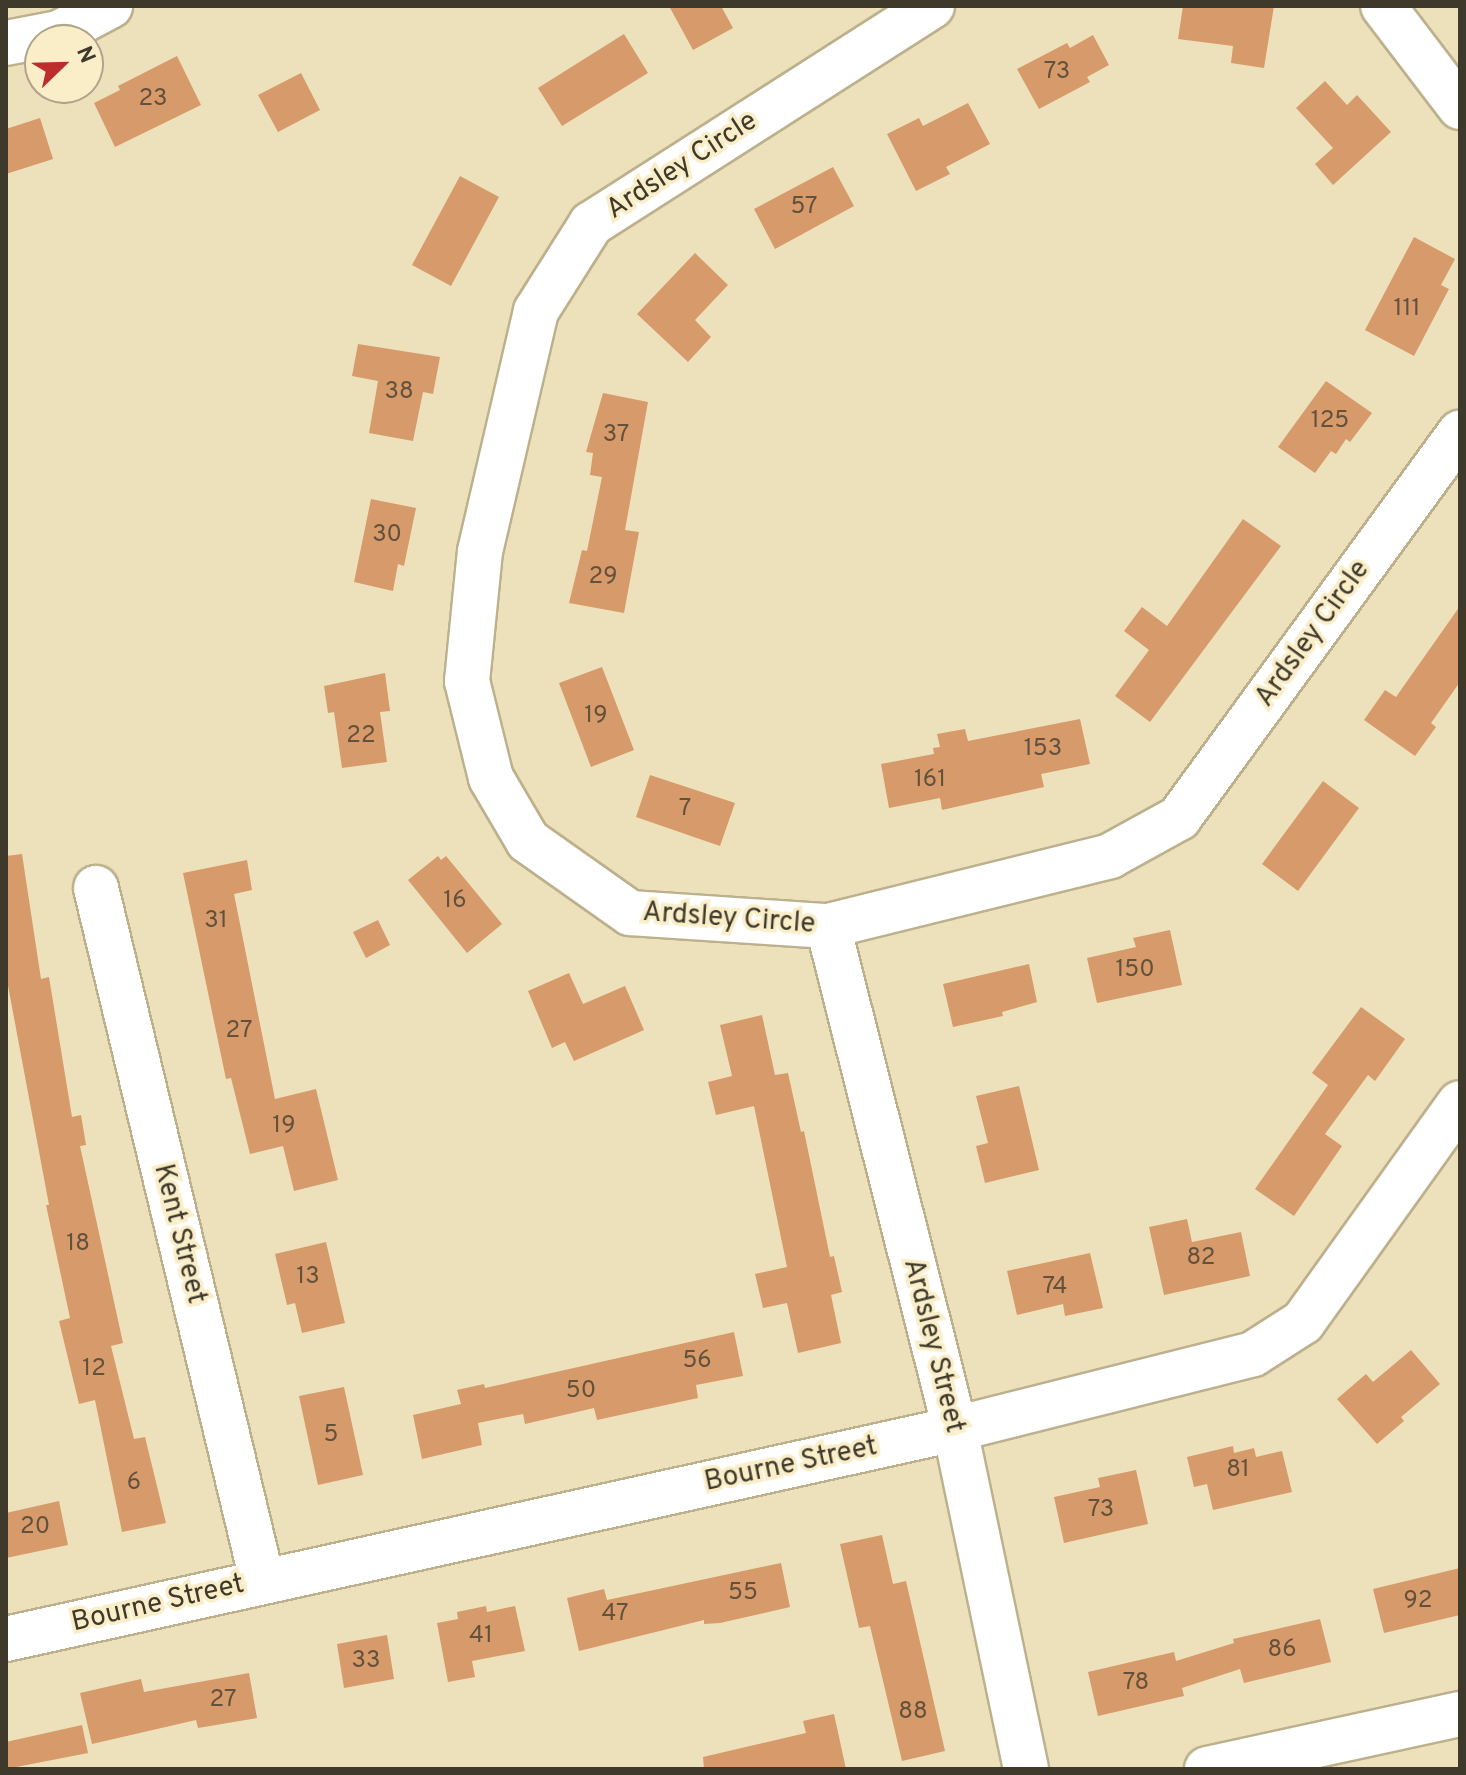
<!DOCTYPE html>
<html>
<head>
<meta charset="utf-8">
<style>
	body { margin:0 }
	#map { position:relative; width:1466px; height:1775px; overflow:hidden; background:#ede1bc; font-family:Overpass,sans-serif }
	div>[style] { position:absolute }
	.building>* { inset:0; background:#d69a6b }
	.roads { filter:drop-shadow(2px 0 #bcb08d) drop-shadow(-2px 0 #bcb08d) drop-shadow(0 2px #bcb08d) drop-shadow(0 -2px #bcb08d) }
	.minor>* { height:44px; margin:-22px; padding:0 22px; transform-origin:22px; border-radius:22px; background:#fff }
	span { translate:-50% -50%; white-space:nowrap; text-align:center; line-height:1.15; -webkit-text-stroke:7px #faeec9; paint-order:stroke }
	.number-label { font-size:24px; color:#64513b }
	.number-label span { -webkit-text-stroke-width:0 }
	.street-label { font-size:28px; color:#3e392b }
	.frame { position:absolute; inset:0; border:8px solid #3e392b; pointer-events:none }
	.north { position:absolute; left:24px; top:24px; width:80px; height:80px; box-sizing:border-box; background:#faeec9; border:2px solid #afa68a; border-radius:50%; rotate:67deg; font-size:22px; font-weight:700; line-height:32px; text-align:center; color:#3e392b }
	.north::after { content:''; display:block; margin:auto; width:28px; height:36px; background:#bc2d2c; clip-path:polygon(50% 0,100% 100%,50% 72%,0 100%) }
</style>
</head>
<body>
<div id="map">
	<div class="building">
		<i style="clip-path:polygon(669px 6px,721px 6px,733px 28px,693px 50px)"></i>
		<i style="clip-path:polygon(1183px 6px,1274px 6px,1264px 68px,1231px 63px,1233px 46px,1178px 39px)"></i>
		<i style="clip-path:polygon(624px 34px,648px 73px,562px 126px,538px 88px)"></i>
		<i style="clip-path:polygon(1093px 35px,1109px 65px,1087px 77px,1090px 82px,1039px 109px,1017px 69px,1067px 43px,1070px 48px)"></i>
		<i style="clip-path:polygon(177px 56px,201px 105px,115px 147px,94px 103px,120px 90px,118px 86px)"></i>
		<i style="clip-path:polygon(301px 73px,320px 110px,278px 132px,258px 95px)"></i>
		<i style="clip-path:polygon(1325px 81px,1347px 105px,1357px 95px,1391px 132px,1333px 185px,1315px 164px,1333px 148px,1296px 108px)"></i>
		<i style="clip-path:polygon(968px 103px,990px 144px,946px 167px,950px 174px,916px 191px,887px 134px,919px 118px,923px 126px)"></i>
		<i style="clip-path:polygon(40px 118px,53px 159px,6px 174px,6px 129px)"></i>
		<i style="clip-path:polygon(833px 167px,854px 206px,775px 249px,754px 209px)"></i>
		<i style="clip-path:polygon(460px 176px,499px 197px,451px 286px,412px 265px)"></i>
		<i style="clip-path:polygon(1414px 237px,1455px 259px,1441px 285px,1449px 289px,1414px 356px,1365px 330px)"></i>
		<i style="clip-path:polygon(695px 253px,728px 285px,695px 320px,711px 337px,688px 362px,637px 314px)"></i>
		<i style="clip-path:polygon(358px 344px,440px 357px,433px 394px,423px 392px,413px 441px,369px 433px,378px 381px,352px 376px)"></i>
		<i style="clip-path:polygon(1326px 381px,1372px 413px,1350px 442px,1346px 439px,1336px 454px,1331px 451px,1315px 473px,1278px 447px)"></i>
		<i style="clip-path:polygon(603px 393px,648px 402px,625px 530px,639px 532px,624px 613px,569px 603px,582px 550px,587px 551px,602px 477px,590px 475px,593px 453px,586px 452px)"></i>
		<i style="clip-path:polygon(371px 499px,416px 508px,404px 566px,398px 564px,393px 591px,354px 582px)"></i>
		<i style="clip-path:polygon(1243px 519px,1281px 546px,1150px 722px,1115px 696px,1149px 650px,1124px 631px,1142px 607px,1167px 626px)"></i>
		<i style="clip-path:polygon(1460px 606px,1460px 682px,1431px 723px,1436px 727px,1415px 756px,1364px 720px,1385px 690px,1396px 697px)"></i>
		<i style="clip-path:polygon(602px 667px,634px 750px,591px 767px,559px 683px)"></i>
		<i style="clip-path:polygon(385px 673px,390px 711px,380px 712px,387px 762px,342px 768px,334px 712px,328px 713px,324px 686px)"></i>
		<i style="clip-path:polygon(1080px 719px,1090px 764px,1041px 774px,1044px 787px,942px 810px,940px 798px,889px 808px,881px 764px,934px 754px,933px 748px,940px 747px,937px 734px,965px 729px,968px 741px)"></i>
		<i style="clip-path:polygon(650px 775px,735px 803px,720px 846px,636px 817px)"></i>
		<i style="clip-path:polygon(1323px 781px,1359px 808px,1298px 891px,1262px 864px)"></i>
		<i style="clip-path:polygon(22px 854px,41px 979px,49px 977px,72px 1117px,81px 1115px,86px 1145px,80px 1146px,123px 1343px,111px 1346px,134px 1439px,145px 1437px,166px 1523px,122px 1532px,95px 1400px,79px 1404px,59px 1321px,70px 1318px,46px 1205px,49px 1205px,6px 975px,6px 856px)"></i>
		<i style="clip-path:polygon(438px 856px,441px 860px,446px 856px,502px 924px,467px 953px,408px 880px)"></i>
		<i style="clip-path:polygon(247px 860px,252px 890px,234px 894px,275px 1099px,316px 1089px,338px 1180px,294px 1191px,283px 1146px,250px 1154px,231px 1078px,226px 1079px,183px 873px)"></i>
		<i style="clip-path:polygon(378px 920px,390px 945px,366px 958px,353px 932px)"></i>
		<i style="clip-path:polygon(1170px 930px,1182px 985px,1097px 1003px,1087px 958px,1136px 947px,1133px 938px)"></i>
		<i style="clip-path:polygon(1029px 964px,1037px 1002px,1002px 1012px,1003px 1016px,953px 1027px,943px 984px)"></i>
		<i style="clip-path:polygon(569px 973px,583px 1004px,625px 986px,644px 1030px,574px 1061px,565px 1042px,552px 1048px,528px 991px)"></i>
		<i style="clip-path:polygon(1361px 1007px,1405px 1039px,1375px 1081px,1368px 1075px,1325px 1134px,1342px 1146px,1294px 1216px,1255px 1189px,1328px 1085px,1312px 1073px)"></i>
		<i style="clip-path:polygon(762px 1015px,775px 1075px,788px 1073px,801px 1132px,804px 1131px,830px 1257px,834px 1256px,842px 1292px,831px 1295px,841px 1343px,798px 1353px,787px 1303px,763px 1308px,755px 1274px,787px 1267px,754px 1106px,716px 1115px,708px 1082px,732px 1076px,720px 1025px)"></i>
		<i style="clip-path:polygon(1019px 1086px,1039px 1170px,985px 1183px,976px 1146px,988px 1143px,976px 1096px)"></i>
		<i style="clip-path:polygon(1187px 1219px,1192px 1242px,1241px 1232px,1250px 1276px,1164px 1295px,1149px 1227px)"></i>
		<i style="clip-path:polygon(326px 1242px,345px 1323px,302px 1333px,295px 1303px,287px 1305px,275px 1254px)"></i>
		<i style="clip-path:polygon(1090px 1253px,1103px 1308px,1065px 1316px,1063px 1304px,1017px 1315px,1007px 1271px)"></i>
		<i style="clip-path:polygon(734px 1332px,743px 1376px,696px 1385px,698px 1398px,597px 1420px,594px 1408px,525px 1424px,523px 1414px,478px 1423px,482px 1445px,422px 1459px,413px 1415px,461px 1404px,457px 1390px,484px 1384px,485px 1388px)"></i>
		<i style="clip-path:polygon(1411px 1350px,1440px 1384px,1401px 1417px,1404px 1421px,1377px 1444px,1337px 1399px,1366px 1374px,1373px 1382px)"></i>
		<i style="clip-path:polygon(344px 1387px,363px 1475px,318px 1485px,299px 1396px)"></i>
		<i style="clip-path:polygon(1233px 1446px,1234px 1453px,1254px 1448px,1256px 1457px,1282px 1451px,1292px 1492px,1213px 1510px,1207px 1484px,1194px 1487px,1187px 1457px)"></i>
		<i style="clip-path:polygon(1136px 1470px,1148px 1524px,1064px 1543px,1054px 1497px,1100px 1487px,1098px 1478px)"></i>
		<i style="clip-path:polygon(59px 1501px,68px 1545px,6px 1558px,6px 1513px)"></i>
		<i style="clip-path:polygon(882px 1535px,893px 1584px,906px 1581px,945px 1751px,902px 1761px,870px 1626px,859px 1628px,840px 1544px)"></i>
		<i style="clip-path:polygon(781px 1563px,790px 1607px,720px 1623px,704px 1624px,704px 1620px,579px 1651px,567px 1598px,604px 1589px,607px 1600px)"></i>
		<i style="clip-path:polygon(1460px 1568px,1460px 1615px,1384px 1633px,1373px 1589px)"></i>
		<i style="clip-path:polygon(486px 1606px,487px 1612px,515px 1606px,525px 1651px,472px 1661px,475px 1677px,448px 1682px,437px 1623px,458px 1619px,457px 1612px)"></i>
		<i style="clip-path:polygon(1320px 1619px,1331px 1662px,1244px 1683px,1240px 1669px,1182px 1688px,1184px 1696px,1098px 1716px,1088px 1672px,1174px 1652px,1176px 1661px,1234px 1643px,1233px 1639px)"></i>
		<i style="clip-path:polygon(387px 1635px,394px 1679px,344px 1688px,337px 1644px)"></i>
		<i style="clip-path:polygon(249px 1673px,257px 1718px,198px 1728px,196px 1720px,92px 1744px,80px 1693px,141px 1679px,144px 1692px)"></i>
		<i style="clip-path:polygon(834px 1714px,846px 1769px,704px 1769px,703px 1757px,806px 1733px,803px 1721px)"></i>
		<i style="clip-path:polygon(82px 1725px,88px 1753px,6px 1769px,6px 1742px)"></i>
	</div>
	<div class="roads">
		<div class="minor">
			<i style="left:932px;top:6px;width:405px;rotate:147.4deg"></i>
			<i style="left:591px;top:224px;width:103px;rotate:122.3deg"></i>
			<i style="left:536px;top:311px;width:246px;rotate:103.1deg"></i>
			<i style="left:480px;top:551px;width:131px;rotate:95.7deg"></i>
			<i style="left:467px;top:681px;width:100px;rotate:76.1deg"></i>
			<i style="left:491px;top:778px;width:73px;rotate:59.6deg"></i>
			<i style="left:528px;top:841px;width:125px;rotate:35.2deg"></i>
			<i style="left:630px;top:913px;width:198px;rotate:3.8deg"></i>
			<i style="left:828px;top:926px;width:291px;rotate:-13.9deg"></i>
			<i style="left:1110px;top:856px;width:79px;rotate:-28.8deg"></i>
			<i style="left:1179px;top:818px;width:477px;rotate:-53.9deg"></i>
			<i style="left:1383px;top:6px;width:127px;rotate:52.7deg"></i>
			<i style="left:6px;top:43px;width:54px;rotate:-10.7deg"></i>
			<i style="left:59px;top:33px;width:58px;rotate:-27.9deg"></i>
			<i style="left:96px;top:888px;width:712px;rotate:76.51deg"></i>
			<i style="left:828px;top:926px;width:519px;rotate:75.83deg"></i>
			<i style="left:955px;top:1429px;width:347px;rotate:78.2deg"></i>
			<i style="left:6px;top:1639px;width:972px;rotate:-12.48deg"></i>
			<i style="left:955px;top:1429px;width:307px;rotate:-14.1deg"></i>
			<i style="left:1253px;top:1354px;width:59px;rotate:-32.6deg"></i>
			<i style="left:1303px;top:1322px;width:269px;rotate:-54.4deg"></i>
			<i style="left:1207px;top:1769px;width:259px;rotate:-12.3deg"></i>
		</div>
	</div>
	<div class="number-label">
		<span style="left:1057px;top:73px">73</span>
		<span style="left:153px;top:100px">23</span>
		<span style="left:804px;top:208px">57</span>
		<span style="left:1407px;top:310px">111</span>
		<span style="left:399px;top:393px">38</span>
		<span style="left:1330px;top:422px">125</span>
		<span style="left:616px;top:436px">37</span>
		<span style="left:387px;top:536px">30</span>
		<span style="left:603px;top:578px">29</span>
		<span style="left:596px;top:717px">19</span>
		<span style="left:361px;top:737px">22</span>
		<span style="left:1043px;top:750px">153</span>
		<span style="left:930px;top:781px">161</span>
		<span style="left:685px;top:810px">7</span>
		<span style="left:455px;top:902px">16</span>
		<span style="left:216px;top:922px">31</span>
		<span style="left:1135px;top:971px">150</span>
		<span style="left:239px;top:1032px">27</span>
		<span style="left:284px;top:1127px">19</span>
		<span style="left:78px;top:1245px">18</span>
		<span style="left:1201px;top:1259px">82</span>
		<span style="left:308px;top:1278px">13</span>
		<span style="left:1055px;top:1288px">74</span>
		<span style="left:697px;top:1362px">56</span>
		<span style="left:94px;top:1370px">12</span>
		<span style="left:581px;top:1392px">50</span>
		<span style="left:331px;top:1436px">5</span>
		<span style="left:1238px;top:1471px">81</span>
		<span style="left:134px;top:1484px">6</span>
		<span style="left:1101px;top:1511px">73</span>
		<span style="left:35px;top:1528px">20</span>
		<span style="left:743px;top:1594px">55</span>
		<span style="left:1418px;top:1602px">92</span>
		<span style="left:615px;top:1615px">47</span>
		<span style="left:481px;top:1637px">41</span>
		<span style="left:1282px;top:1651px">86</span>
		<span style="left:366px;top:1662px">33</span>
		<span style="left:1136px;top:1684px">78</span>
		<span style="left:223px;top:1701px">27</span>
		<span style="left:913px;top:1713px">88</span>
	</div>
	<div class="street-label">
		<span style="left:682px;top:166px;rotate:-33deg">Ardsley Circle</span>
		<span style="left:1313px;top:634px;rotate:-54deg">Ardsley Circle</span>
		<span style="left:729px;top:919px;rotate:4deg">Ardsley Circle</span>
		<span style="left:179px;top:1234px;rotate:76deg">Kent Street</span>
		<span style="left:933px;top:1346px;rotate:76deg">Ardsley Street</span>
		<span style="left:791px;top:1465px;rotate:-12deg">Bourne Street</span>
		<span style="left:158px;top:1604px;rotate:-13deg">Bourne Street</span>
	</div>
	<div class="frame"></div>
	<div class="north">N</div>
</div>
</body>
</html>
